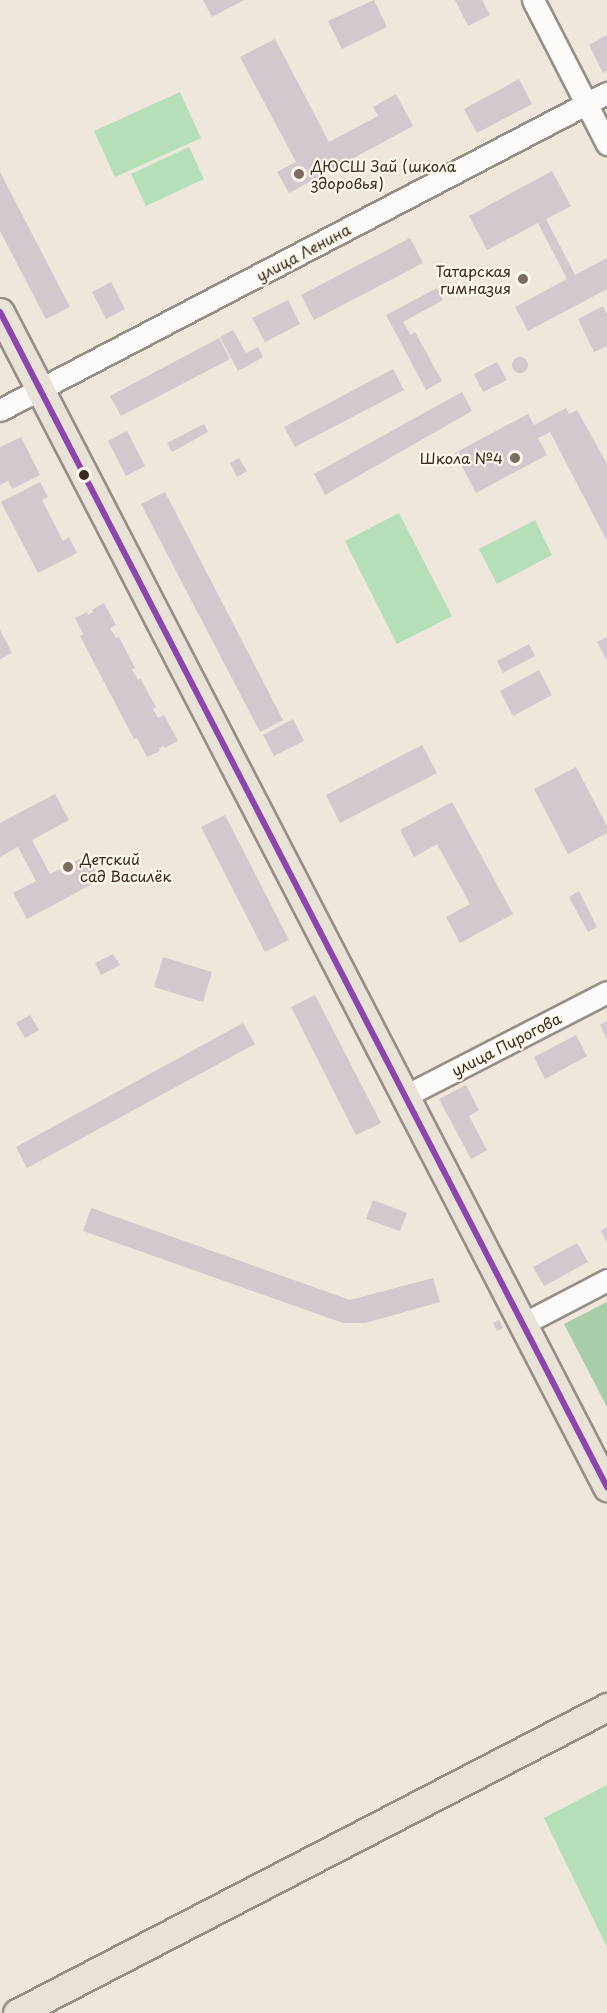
<!DOCTYPE html>
<html>
<head>
<meta charset="utf-8">
<style>
	body { margin:0 }
	#map { position:relative; width:607px; height:2013px; overflow:hidden; background:#efe7db; font-family:"Playpen Sans",sans-serif }
	div>[style] { position:absolute }
	.green>* { inset:0; background:#b5dfb6 }
	.forest>* { inset:0; background:#a7cda9 }
	.building>* { inset:0; background:#d2c8cd }
	.round { border-radius:50% }
	.roads { filter:drop-shadow(2px 0 #968f87) drop-shadow(-2px 0 #968f87) drop-shadow(0 2px #968f87) drop-shadow(0 -2px #968f87) }
	.minor>* { height:21px; margin:-10.5px; padding:0 10.5px; transform-origin:10.5px; border-radius:10.5px; background:#fdfbfa }
	.major>* { height:27px; margin:-13.5px; padding:0 13.5px; transform-origin:13.5px; border-radius:13.5px; background:#e9e2d6 }
	.bus-1>* { height:6px; margin:-3px; padding:0 3px; transform-origin:3px; border-radius:3px; background:#8e44ad }
	.dots>* { width:16px; height:16px; translate:-50% -50%; box-sizing:border-box; border:3px solid #fbf7ec; border-radius:50% }
	span { translate:-50% -50%; white-space:nowrap; text-align:center; line-height:1.15; -webkit-text-stroke:4.5px #fbf7ec; paint-order:stroke }
	.poi-label { font-size:15px; color:#3b2a1e }
	.left { translate:0 -50%; text-align:left }
	.right { translate:-100% -50%; text-align:right }
	.street-label { font-size:15px; color:#3b2a1e }
</style>
</head>
<body>
<div id="map">
	<div class="green">
		<i style="clip-path:polygon(180px 92px,201px 138px,115px 177px,94px 131px)"></i>
		<i style="clip-path:polygon(189px 147px,204px 179px,146px 206px,131px 174px)"></i>
		<i style="clip-path:polygon(399px 513px,452px 616px,397px 644px,345px 541px)"></i>
		<i style="clip-path:polygon(535px 520px,552px 555px,497px 584px,479px 549px)"></i>
		<i style="clip-path:polygon(607px 1785px,607px 1947px,544px 1818px)"></i>
	</div>
	<div class="forest">
		<i style="clip-path:polygon(607px 1302px,607px 1407px,564px 1324px)"></i>
	</div>
	<div class="building">
		<i style="clip-path:polygon(203px 0,244px 0,212px 17px)"></i>
		<i style="clip-path:polygon(374px 0,387px 27px,342px 49px,328px 21px)"></i>
		<i style="clip-path:polygon(455px 0,482px 0,490px 15px,468px 26px)"></i>
		<i style="clip-path:polygon(607px 35px,607px 71px,603px 73px,589px 45px)"></i>
		<i style="clip-path:polygon(275px 39px,329px 142px,378px 116px,373px 107px,396px 94px,413px 126px,289px 193px,277px 172px,296px 162px,240px 57px)"></i>
		<i style="clip-path:polygon(519px 79px,532px 104px,477px 133px,464px 109px)"></i>
		<i style="clip-path:polygon(552px 171px,571px 206px,546px 219px,575px 275px,607px 258px,607px 289px,528px 331px,515px 307px,567px 279px,538px 223px,487px 250px,469px 216px)"></i>
		<i style="clip-path:polygon(0 172px,70px 307px,46px 319px,0 231px)"></i>
		<i style="clip-path:polygon(410px 238px,423px 263px,314px 320px,301px 295px)"></i>
		<i style="clip-path:polygon(111px 282px,125px 309px,106px 319px,92px 292px)"></i>
		<i style="clip-path:polygon(437px 288px,443px 300px,403px 322px,411px 335px,415px 332px,442px 381px,426px 390px,386px 315px)"></i>
		<i style="clip-path:polygon(288px 300px,300px 324px,265px 342px,252px 318px)"></i>
		<i style="clip-path:polygon(603px 306px,607px 314px,607px 346px,594px 352px,578px 319px)"></i>
		<i style="clip-path:polygon(233px 330px,246px 353px,258px 347px,263px 357px,238px 371px,220px 337px)"></i>
		<i style="clip-path:polygon(219px 338px,230px 359px,121px 416px,110px 396px)"></i>
		<i class="round" style="left:512px;top:357px;width:16px;height:16px"></i>
		<i style="clip-path:polygon(497px 362px,507px 380px,483px 392px,474px 374px)"></i>
		<i style="clip-path:polygon(393px 369px,404px 390px,295px 447px,284px 427px)"></i>
		<i style="clip-path:polygon(462px 392px,472px 411px,325px 495px,314px 474px)"></i>
		<i style="clip-path:polygon(566px 408px,569px 414px,577px 410px,607px 464px,607px 541px,550px 432px,538px 438px,547px 455px,476px 493px,455px 453px,528px 414px,534px 425px)"></i>
		<i style="clip-path:polygon(204px 424px,208px 432px,172px 452px,167px 443px)"></i>
		<i style="clip-path:polygon(127px 431px,145px 466px,126px 476px,108px 441px)"></i>
		<i style="clip-path:polygon(21px 437px,40px 475px,12px 489px,8px 481px,0 485px,0 447px)"></i>
		<i style="clip-path:polygon(239px 458px,247px 471px,237px 477px,230px 463px)"></i>
		<i style="clip-path:polygon(40px 482px,48px 497px,42px 500px,63px 541px,69px 537px,77px 553px,38px 573px,1px 502px)"></i>
		<i style="clip-path:polygon(165px 492px,283px 720px,260px 732px,141px 504px)"></i>
		<i style="clip-path:polygon(104px 603px,116px 625px,110px 628px,116px 638px,119px 637px,135px 668px,132px 669px,138px 680px,140px 678px,156px 707px,153px 709px,158px 718px,164px 715px,178px 741px,165px 748px,164px 746px,159px 748px,160px 751px,147px 757px,137px 738px,134px 739px,80px 636px,83px 634px,75px 618px,87px 612px,88px 615px,93px 612px,92px 610px)"></i>
		<i style="clip-path:polygon(0 630px,12px 653px,0 659px)"></i>
		<i style="clip-path:polygon(607px 637px,607px 661px,597px 642px)"></i>
		<i style="clip-path:polygon(529px 644px,535px 656px,503px 673px,497px 661px)"></i>
		<i style="clip-path:polygon(539px 670px,552px 695px,513px 716px,500px 691px)"></i>
		<i style="clip-path:polygon(293px 719px,304px 741px,274px 756px,263px 735px)"></i>
		<i style="clip-path:polygon(422px 745px,437px 773px,340px 823px,326px 795px)"></i>
		<i style="clip-path:polygon(576px 767px,607px 826px,607px 833px,568px 854px,534px 789px)"></i>
		<i style="clip-path:polygon(55px 794px,69px 820px,32px 840px,50px 874px,87px 855px,100px 880px,27px 919px,13px 893px,36px 881px,18px 847px,0 857px,0 823px)"></i>
		<i style="clip-path:polygon(452px 802px,513px 914px,460px 943px,446px 917px,470px 904px,437px 844px,414px 857px,400px 830px)"></i>
		<i style="clip-path:polygon(225px 815px,289px 940px,265px 952px,201px 827px)"></i>
		<i style="clip-path:polygon(579px 891px,597px 927px,588px 932px,569px 897px)"></i>
		<i style="clip-path:polygon(113px 954px,120px 965px,101px 975px,95px 963px)"></i>
		<i style="clip-path:polygon(163px 957px,212px 972px,203px 1002px,154px 987px)"></i>
		<i style="clip-path:polygon(315px 995px,381px 1123px,356px 1135px,291px 1007px)"></i>
		<i style="clip-path:polygon(30px 1015px,39px 1030px,25px 1038px,16px 1023px)"></i>
		<i style="clip-path:polygon(607px 1021px,607px 1039px,600px 1025px)"></i>
		<i style="clip-path:polygon(243px 1023px,255px 1044px,27px 1168px,16px 1147px)"></i>
		<i style="clip-path:polygon(576px 1035px,587px 1056px,545px 1079px,534px 1057px)"></i>
		<i style="clip-path:polygon(466px 1085px,479px 1110px,469px 1116px,487px 1150px,471px 1159px,439px 1099px)"></i>
		<i style="clip-path:polygon(373px 1200px,407px 1213px,400px 1231px,366px 1219px)"></i>
		<i style="clip-path:polygon(91px 1208px,350px 1300px,433px 1278px,440px 1302px,365px 1323px,343px 1323px,83px 1231px)"></i>
		<i style="clip-path:polygon(607px 1227px,607px 1242px,601px 1231px)"></i>
		<i style="clip-path:polygon(577px 1243px,588px 1262px,544px 1286px,533px 1267px)"></i>
		<i style="clip-path:polygon(499px 1320px,503px 1328px,497px 1331px,493px 1323px)"></i>
	</div>
	<div class="roads">
		<div class="minor">
			<i style="left:533px;top:0;width:162px;rotate:62.8deg"></i>
			<i style="left:0;top:410px;width:685px;rotate:-27.58deg"></i>
			<i style="left:405px;top:1096px;width:227px;rotate:-27.2deg"></i>
			<i style="left:523px;top:1324px;width:95px;rotate:-27.6deg"></i>
		</div>
		<div class="major">
			<i style="left:0;top:312px;width:1323px;rotate:62.68deg"></i>
			<i style="left:17px;top:2013px;width:665px;rotate:-27.41deg"></i>
		</div>
	</div>
	<div class="bus-1">
		<i style="left:0;top:312px;width:1323px;rotate:62.68deg"></i>
	</div>
	<div class="dots">
		<i style="left:299px;top:174px;background:#7a6c60"></i>
		<i style="left:523px;top:279px;background:#7a6c60"></i>
		<i style="left:515px;top:458px;background:#7a6c60"></i>
		<i style="left:84px;top:475px;background:#3b2a1e"></i>
		<i style="left:68px;top:867px;background:#7a6c60"></i>
	</div>
	<div class="poi-label">
		<span class="left" style="left:311px;top:174px">ДЮСШ Зай (школа<br>здоровья)</span>
		<span class="right" style="left:511px;top:279px">Татарская<br>гимназия</span>
		<span class="right" style="left:503px;top:458px">Школа №4</span>
		<span class="left" style="left:80px;top:867px">Детский<br>сад Василёк</span>
	</div>
	<div class="street-label">
		<span style="left:303px;top:252px;rotate:-28deg">улица Ленина</span>
		<span style="left:506px;top:1044px;rotate:-27deg">улица Пирогова</span>
	</div>
</div>
</body>
</html>
